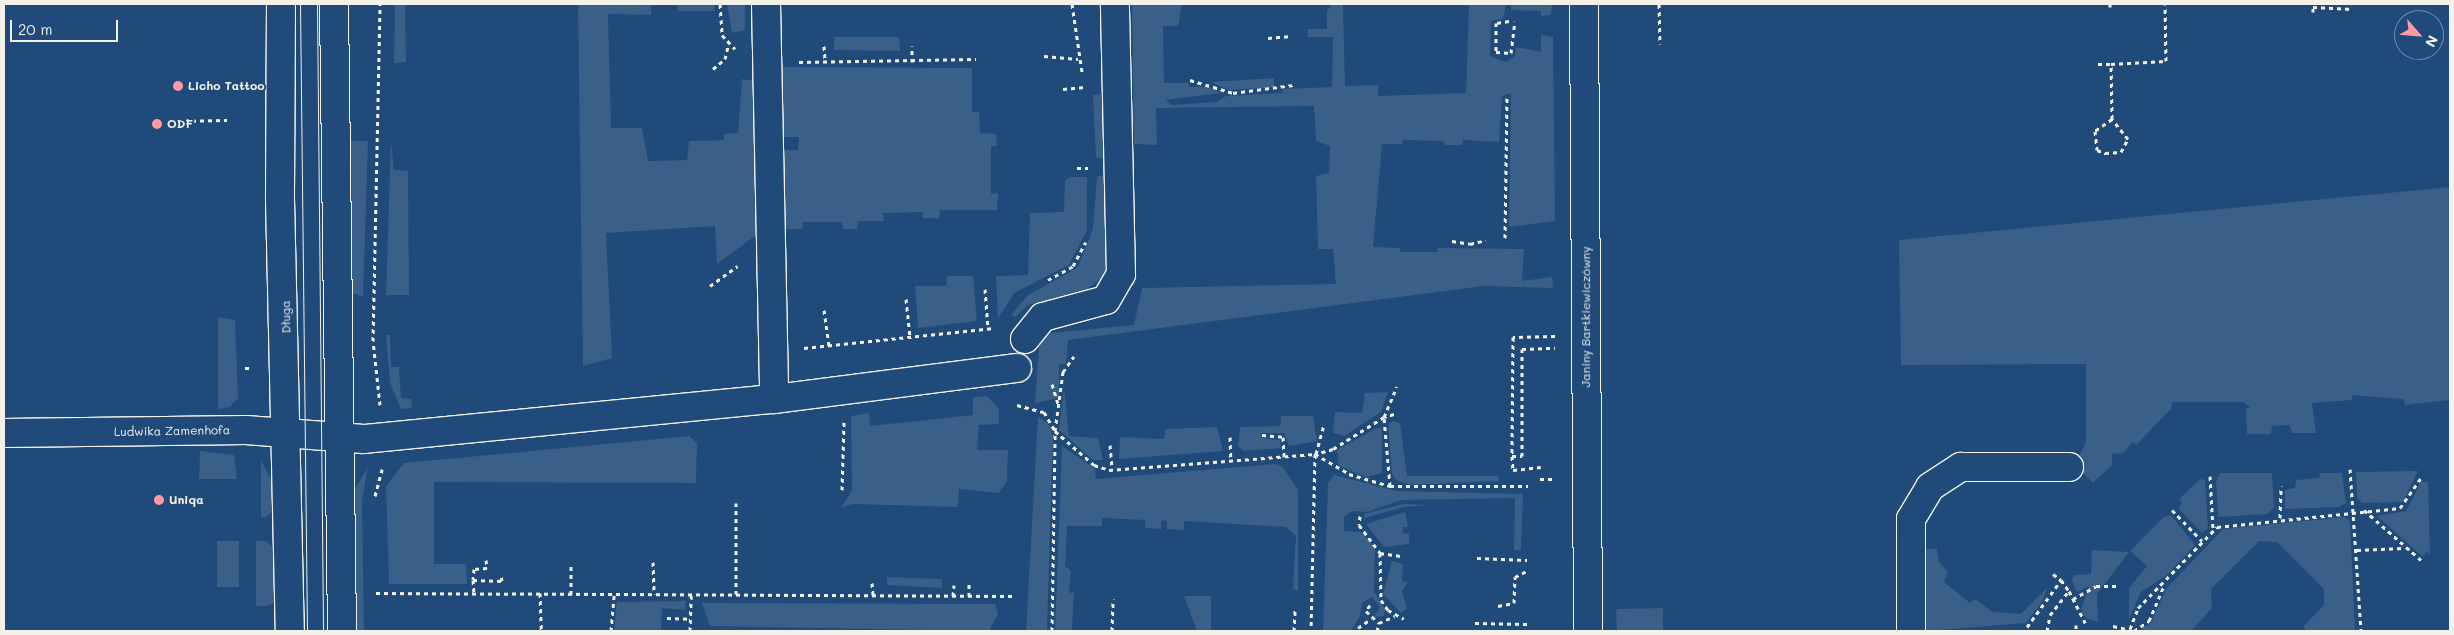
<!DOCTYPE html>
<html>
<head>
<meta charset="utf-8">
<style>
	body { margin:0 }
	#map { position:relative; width:2454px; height:635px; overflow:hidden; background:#1f4a7a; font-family:Mali,sans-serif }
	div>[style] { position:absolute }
	.green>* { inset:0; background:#3a5f88 }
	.path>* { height:3px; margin-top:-1.5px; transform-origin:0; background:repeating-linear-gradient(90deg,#f4f1e8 0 4px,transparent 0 8px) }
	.roads { filter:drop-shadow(1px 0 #f4f1e8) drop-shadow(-1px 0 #f4f1e8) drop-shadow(0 1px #f4f1e8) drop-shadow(0 -1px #f4f1e8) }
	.minor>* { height:28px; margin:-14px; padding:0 14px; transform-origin:14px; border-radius:14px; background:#1f4a7a }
	.tertiary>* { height:28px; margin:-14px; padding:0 14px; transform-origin:14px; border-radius:14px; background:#1f4a7a }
	.tram>* { height:1px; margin:-0.5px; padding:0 0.5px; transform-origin:0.5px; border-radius:0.5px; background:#f4f1e8 }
	.dots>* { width:14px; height:14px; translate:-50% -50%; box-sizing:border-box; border:2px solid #1f4a7a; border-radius:50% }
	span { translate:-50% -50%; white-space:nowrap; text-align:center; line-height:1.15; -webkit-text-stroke:4px #1f4a7a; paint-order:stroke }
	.poi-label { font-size:12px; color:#f4f1e8; font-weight:700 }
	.left { translate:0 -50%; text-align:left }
	.street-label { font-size:12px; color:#f4f1e8 }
	.frame { position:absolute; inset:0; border:5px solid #f4f1e8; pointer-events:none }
	.north { position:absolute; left:2394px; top:10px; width:50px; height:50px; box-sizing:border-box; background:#1f4a7a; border:1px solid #748da6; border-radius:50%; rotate:117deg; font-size:14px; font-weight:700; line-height:20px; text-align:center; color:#f4f1e8 }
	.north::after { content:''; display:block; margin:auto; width:18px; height:22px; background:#ff9aa2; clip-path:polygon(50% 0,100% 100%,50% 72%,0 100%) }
	.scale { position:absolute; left:10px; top:20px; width:108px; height:22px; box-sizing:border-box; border:2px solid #f4f1e8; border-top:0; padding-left:6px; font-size:15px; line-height:18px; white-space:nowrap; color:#f4f1e8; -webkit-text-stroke:4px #1f4a7a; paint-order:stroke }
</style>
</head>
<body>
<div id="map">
	<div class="green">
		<i style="clip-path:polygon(395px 4px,405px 4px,406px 62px,394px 63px)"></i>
		<i style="clip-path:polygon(578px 4px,651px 4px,651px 15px,608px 14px,611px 128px,642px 128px,648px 161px,687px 160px,689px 141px,724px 140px,724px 134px,738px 133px,742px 79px,757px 81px,763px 230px,717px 264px,715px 226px,606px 233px,612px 358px,583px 366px)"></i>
		<i style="clip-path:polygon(678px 4px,714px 4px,715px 11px,678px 11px)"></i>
		<i style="clip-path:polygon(727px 4px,745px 4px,745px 30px,732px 33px)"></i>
		<i style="clip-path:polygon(1132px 4px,1182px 4px,1178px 26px,1163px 26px,1164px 83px,1188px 83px,1189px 87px,1207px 87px,1221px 93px,1166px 100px,1172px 105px,1217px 102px,1226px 96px,1283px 93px,1283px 89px,1332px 87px,1333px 37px,1307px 37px,1308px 29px,1327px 29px,1327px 11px,1332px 4px,1343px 4px,1345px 86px,1378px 85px,1378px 96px,1466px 93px,1469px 4px,1552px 5px,1551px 15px,1541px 16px,1541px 11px,1511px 10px,1511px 5px,1506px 5px,1503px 19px,1491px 21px,1490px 56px,1506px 62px,1515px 56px,1516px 47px,1541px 52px,1541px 35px,1553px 37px,1555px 221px,1509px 227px,1511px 93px,1502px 96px,1499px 142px,1463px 140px,1462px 145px,1445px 145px,1444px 141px,1402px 140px,1403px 144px,1382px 144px,1373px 247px,1400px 248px,1400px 252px,1438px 252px,1437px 248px,1524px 249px,1522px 281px,1552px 277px,1553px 288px,1484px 286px,1068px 340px,1066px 364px,1059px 364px,1059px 398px,1035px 403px,1040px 334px,1134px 325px,1142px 288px,1336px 284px,1333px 249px,1318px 249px,1316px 176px,1329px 173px,1330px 146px,1316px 141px,1314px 106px,1156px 108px,1157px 145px,1134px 144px)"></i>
		<i style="clip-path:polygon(834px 37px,899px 37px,900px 51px,834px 50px)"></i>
		<i style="clip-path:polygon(781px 67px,972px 68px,972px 112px,979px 112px,980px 133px,996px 134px,997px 146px,991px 146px,991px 194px,998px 193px,997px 210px,940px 210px,939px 218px,923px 218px,923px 212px,883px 213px,884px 221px,858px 221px,857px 229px,843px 229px,842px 222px,803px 222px,802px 229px,782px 229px,782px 150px,798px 150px,799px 137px,782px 137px)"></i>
		<i style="clip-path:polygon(1274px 78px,1274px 87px,1229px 90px,1211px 82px)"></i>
		<i style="clip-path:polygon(1104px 94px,1106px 158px,1096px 158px,1093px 95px)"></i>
		<i style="clip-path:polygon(351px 141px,368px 141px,363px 297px,352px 293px)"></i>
		<i style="clip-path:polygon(391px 142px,394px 170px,408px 171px,409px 295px,386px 295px)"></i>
		<i style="clip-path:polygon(1097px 176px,1106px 176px,1108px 268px,1104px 276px,1087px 289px,1028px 305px,1015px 317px,1011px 315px,1027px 296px,1078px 267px,1093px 229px)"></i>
		<i style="clip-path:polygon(1070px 177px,1087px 177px,1087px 230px,1069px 265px,1014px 293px,998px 319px,996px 276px,1028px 275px,1030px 213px,1064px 212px,1065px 180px)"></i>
		<i style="clip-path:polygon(2450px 187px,2450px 400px,2405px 405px,2404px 399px,2352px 395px,2352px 400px,2312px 403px,2316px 433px,2292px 433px,2290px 425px,2272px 426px,2271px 434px,2247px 434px,2246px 408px,2250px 408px,2244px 402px,2172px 402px,2171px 409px,2136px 445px,2133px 442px,2123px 453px,2112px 454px,2112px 465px,2093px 483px,2075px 465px,2086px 442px,2086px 364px,1901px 365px,1899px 240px)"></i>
		<i style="clip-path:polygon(947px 276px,973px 276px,977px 321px,918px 328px,915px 286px,946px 286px)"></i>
		<i style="clip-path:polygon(218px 317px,235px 320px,238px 398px,230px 407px,218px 409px)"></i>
		<i style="clip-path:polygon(386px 335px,390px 335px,391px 367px,399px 367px,401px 398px,411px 399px,412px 408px,401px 409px,390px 383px)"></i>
		<i style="clip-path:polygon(1064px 387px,1069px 436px,1098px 438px,1103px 460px,1093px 460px,1059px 430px)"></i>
		<i style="clip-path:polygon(1388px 392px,1381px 412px,1344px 436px,1333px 433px,1335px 412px,1362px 413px,1365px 393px)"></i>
		<i style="clip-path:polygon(987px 396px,999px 409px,999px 424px,979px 425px,977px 450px,1008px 450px,1007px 481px,999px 493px,959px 489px,958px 507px,852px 504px,841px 508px,852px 490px,851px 416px,869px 413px,870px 426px,973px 415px,973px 397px)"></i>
		<i style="clip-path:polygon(1281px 416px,1313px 416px,1317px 441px,1289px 446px,1284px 433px,1261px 433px,1262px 438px,1280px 440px,1281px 448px,1244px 451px,1238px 446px,1240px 427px,1280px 426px)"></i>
		<i style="clip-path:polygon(1038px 417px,1048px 423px,1053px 436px,1047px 631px,1026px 631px)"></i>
		<i style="clip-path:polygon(1393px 421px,1400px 423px,1407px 476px,1498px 476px,1499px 481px,1411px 485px,1396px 480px,1392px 474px,1388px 424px)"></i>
		<i style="clip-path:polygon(1217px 427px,1223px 451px,1119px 459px,1120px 437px,1164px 439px,1166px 429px)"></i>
		<i style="clip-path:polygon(1377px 428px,1382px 429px,1382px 473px,1366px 477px,1339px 466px,1337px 450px)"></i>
		<i style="clip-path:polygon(689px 436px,697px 443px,696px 483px,434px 482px,434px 564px,466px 564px,467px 584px,389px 584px,386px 486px,404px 463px)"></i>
		<i style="clip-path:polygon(1062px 446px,1095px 469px,1096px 479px,1275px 464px,1283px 467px,1298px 490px,1298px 590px,1293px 590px,1296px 536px,1286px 527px,1184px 521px,1184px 530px,1167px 529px,1167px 521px,1161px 520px,1161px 529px,1145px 528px,1145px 520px,1102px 518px,1102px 526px,1067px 526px,1065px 566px,1071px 571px,1069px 593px,1074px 592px,1072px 631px,1055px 631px)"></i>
		<i style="clip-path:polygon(200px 451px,234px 455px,237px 479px,199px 479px)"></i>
		<i style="clip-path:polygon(261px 460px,273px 484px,273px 511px,266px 517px,261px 517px)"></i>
		<i style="clip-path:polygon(368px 467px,362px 501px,364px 631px,356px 631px,354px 490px)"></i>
		<i style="clip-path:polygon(2418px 471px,2403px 502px,2362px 503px,2357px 498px,2356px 472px)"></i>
		<i style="clip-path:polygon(2220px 473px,2272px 473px,2274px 507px,2268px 514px,2218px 517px,2216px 481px)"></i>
		<i style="clip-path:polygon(2320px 473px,2342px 473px,2346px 503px,2339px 507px,2285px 509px,2285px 490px,2295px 488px,2296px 480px,2319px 478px)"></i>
		<i style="clip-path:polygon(1334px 475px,1397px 491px,1523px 494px,1521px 550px,1514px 550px,1515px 498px,1401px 500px,1367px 512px,1352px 511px,1344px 517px,1344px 531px,1361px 532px,1375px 547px,1374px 591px,1385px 609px,1384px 616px,1374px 617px,1380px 607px,1372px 597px,1362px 603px,1360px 616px,1351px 631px,1323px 631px,1328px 483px)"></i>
		<i style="clip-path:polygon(2200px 479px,2205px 480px,2208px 528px,2202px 533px,2178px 508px,2182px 503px,2179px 499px)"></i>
		<i style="clip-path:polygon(2421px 482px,2428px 482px,2430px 555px,2427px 551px,2423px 557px,2377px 516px,2406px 511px)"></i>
		<i style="clip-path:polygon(1403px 504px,1430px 505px,1403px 507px,1365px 518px,1364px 514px)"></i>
		<i style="clip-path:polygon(1405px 512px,1408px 527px,1403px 527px,1402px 533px,1409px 534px,1409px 544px,1384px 547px,1366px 524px)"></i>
		<i style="clip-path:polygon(2171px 515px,2195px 545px,2167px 575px,2141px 592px,2129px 619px,2129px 588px,2147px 566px,2130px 551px,2164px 517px)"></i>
		<i style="clip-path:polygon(2345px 517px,2350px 522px,2355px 631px,2307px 631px,2303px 627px,2324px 605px,2324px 589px,2277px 542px,2259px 541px,2211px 589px,2212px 608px,2191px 631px,2139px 631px,2151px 623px,2166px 589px,2223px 529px)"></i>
		<i style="clip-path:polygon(217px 541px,239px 541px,239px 587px,217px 587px)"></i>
		<i style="clip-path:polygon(256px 541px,266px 541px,274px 548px,275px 602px,267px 606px,256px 606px)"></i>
		<i style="clip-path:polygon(1923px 549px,1937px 549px,1939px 562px,1948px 572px,1944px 582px,1970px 603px,1975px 599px,1993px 612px,2021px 614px,2047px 588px,2043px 600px,2026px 623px,1925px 631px)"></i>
		<i style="clip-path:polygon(2092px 550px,2129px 552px,2097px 594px,2098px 622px,2086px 618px,2081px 610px,2089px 586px,2077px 592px,2072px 581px,2074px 575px,2091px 574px)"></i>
		<i style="clip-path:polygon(1392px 561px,1403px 564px,1402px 581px,1408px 582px,1402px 592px,1407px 608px,1401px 613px,1383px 594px)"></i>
		<i style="clip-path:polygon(887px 577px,942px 579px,942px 588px,887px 585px)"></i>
		<i style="clip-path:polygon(1184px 596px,1211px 596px,1211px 631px,1197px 631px)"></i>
		<i style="clip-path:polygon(686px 601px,685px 610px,662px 608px,661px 631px,614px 631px,617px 602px)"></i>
		<i style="clip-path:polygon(702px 603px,995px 604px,998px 614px,989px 631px,710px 626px)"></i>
		<i style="clip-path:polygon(1663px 608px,1663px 631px,1617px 631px,1616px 609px)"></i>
	</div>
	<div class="path">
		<i style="left:720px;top:4px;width:31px;rotate:86deg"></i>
		<i style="left:722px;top:35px;width:19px;rotate:47deg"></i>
		<i style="left:1072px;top:4px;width:69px;rotate:81.6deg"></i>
		<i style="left:1659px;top:4px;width:40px;rotate:88.6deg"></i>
		<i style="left:2110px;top:7px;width:3px;rotate:-90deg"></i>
		<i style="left:2313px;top:12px;width:5px;rotate:-90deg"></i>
		<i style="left:2313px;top:7px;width:39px;rotate:3deg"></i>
		<i style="left:1509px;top:21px;width:13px;rotate:171deg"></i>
		<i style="left:1496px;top:23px;width:29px;rotate:90deg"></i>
		<i style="left:1496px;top:52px;width:15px;rotate:4deg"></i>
		<i style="left:1511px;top:53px;width:32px;rotate:-83deg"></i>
		<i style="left:1268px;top:38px;width:24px;rotate:-5deg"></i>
		<i style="left:824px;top:46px;width:16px;rotate:86deg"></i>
		<i style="left:2403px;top:50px;width:8px"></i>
		<i style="left:1044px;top:56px;width:34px;rotate:5deg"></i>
		<i style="left:799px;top:62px;width:177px;rotate:-1deg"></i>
		<i style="left:912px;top:62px;width:16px;rotate:-90deg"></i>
		<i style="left:2098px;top:64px;width:13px"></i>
		<i style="left:713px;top:69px;width:16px;rotate:-40deg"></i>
		<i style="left:725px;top:59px;width:13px;rotate:-77deg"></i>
		<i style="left:1190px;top:80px;width:45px;rotate:16.8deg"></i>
		<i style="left:1233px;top:93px;width:61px;rotate:-7.6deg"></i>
		<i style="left:1063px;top:89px;width:22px;rotate:-5deg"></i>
		<i style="left:2112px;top:119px;width:21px;rotate:145deg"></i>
		<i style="left:2095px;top:131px;width:19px;rotate:84deg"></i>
		<i style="left:2097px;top:150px;width:9px;rotate:21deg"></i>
		<i style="left:2105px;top:153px;width:16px;rotate:-4deg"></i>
		<i style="left:2121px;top:152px;width:15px;rotate:-62deg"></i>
		<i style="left:2128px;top:139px;width:26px;rotate:-129deg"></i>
		<i style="left:2112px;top:119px;width:55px;rotate:-91deg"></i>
		<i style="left:2111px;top:64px;width:55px;rotate:-3.1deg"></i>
		<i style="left:2166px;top:61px;width:56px;rotate:-91deg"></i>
		<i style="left:176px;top:121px;width:51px;rotate:-1.1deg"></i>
		<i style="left:1077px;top:168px;width:11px"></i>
		<i style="left:1505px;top:238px;width:142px;rotate:-89.2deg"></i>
		<i style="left:1452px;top:241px;width:18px;rotate:9deg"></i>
		<i style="left:1470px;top:244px;width:16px;rotate:-14deg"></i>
		<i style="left:1048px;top:280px;width:29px;rotate:-29deg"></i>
		<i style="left:1073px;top:266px;width:27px;rotate:-62deg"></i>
		<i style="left:710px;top:286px;width:34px;rotate:-36deg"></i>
		<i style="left:985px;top:289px;width:40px;rotate:85.7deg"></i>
		<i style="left:906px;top:299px;width:38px;rotate:84deg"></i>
		<i style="left:824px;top:310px;width:36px;rotate:82deg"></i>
		<i style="left:1555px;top:336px;width:42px;rotate:178.6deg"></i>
		<i style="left:1513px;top:337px;width:119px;rotate:90.5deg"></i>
		<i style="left:1512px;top:456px;width:10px"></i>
		<i style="left:1522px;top:456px;width:107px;rotate:-90deg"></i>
		<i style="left:1522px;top:349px;width:33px;rotate:-2deg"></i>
		<i style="left:804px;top:348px;width:191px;rotate:-6deg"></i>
		<i style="left:245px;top:368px;width:7px"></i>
		<i style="left:1052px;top:384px;width:21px;rotate:73deg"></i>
		<i style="left:380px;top:405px;width:64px;rotate:-96.2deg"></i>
		<i style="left:373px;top:341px;width:337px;rotate:-88.8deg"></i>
		<i style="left:1017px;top:405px;width:28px;rotate:15deg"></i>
		<i style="left:1044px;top:412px;width:22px;rotate:60deg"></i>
		<i style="left:1055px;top:431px;width:52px;rotate:41.1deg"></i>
		<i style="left:1094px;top:465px;width:16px;rotate:18deg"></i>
		<i style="left:1109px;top:470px;width:207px;rotate:-4.4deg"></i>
		<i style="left:1315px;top:454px;width:177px;rotate:91.3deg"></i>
		<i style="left:1394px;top:414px;width:10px;rotate:163deg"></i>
		<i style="left:1384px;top:417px;width:33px;rotate:-67deg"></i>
		<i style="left:1262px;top:435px;width:21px;rotate:5deg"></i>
		<i style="left:1283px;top:437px;width:20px;rotate:87deg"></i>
		<i style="left:1230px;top:437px;width:23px;rotate:88deg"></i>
		<i style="left:1110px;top:445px;width:24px;rotate:85deg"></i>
		<i style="left:1316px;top:454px;width:31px;rotate:-75deg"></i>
		<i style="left:1512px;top:456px;width:14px;rotate:86deg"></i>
		<i style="left:1513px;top:470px;width:28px;rotate:-6deg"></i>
		<i style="left:2350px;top:469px;width:162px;rotate:86.1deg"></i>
		<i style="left:2210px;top:476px;width:53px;rotate:86.8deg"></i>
		<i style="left:1540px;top:479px;width:14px"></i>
		<i style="left:1390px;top:486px;width:69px;rotate:-95deg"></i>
		<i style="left:1384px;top:417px;width:60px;rotate:147.9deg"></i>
		<i style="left:1333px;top:449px;width:19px;rotate:164deg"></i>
		<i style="left:1315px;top:454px;width:39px;rotate:30deg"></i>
		<i style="left:1349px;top:474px;width:43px;rotate:16.3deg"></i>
		<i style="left:1390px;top:486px;width:138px"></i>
		<i style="left:842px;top:490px;width:69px;rotate:-88.3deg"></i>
		<i style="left:375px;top:496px;width:28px;rotate:-75deg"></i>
		<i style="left:2172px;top:510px;width:43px;rotate:45.9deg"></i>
		<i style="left:2364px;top:510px;width:76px;rotate:41.3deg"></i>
		<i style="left:1360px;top:516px;width:9px;rotate:96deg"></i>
		<i style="left:1359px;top:525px;width:35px;rotate:53deg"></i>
		<i style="left:1380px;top:553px;width:47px;rotate:88.8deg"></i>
		<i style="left:1381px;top:600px;width:12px;rotate:55deg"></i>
		<i style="left:1388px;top:610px;width:18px;rotate:29deg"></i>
		<i style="left:2280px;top:518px;width:32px;rotate:-88deg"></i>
		<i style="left:2357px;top:550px;width:47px;rotate:-2.4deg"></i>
		<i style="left:1380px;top:553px;width:21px;rotate:8deg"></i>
		<i style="left:1477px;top:558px;width:50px;rotate:2.3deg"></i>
		<i style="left:486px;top:560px;width:8px;rotate:83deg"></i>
		<i style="left:487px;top:568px;width:13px;rotate:176deg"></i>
		<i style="left:474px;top:569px;width:11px;rotate:95deg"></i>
		<i style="left:473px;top:580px;width:29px;rotate:2deg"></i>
		<i style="left:502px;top:581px;width:6px;rotate:-99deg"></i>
		<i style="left:653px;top:562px;width:32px;rotate:88deg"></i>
		<i style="left:2053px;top:574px;width:10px;rotate:37deg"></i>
		<i style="left:473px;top:580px;width:13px;rotate:86deg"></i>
		<i style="left:872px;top:583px;width:12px;rotate:85deg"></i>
		<i style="left:376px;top:593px;width:639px;rotate:0.27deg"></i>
		<i style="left:540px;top:593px;width:38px;rotate:88deg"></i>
		<i style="left:571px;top:594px;width:30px;rotate:-90deg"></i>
		<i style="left:736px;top:594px;width:91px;rotate:-90deg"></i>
		<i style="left:953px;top:596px;width:11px;rotate:-85deg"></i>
		<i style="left:969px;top:596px;width:15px;rotate:-90deg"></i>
		<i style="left:2073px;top:599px;width:26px;rotate:-29deg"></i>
		<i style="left:2096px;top:586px;width:23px"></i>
		<i style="left:1370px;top:605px;width:7px;rotate:124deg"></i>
		<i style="left:1366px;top:611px;width:18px;rotate:43deg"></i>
		<i style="left:1379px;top:623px;width:17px;rotate:-24deg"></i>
		<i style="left:1498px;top:606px;width:16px;rotate:-11deg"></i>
		<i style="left:1514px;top:603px;width:26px;rotate:-88deg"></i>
		<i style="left:1515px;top:577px;width:13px;rotate:-27deg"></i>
		<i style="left:667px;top:618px;width:23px;rotate:2deg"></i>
		<i style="left:1475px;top:623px;width:53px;rotate:1.1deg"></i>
		<i style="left:2076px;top:625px;width:6px;rotate:90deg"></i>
		<i style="left:2113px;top:626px;width:18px;rotate:13deg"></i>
		<i style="left:2027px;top:627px;width:58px;rotate:-54.1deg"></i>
		<i style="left:2061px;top:580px;width:14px;rotate:54deg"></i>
		<i style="left:1358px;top:628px;width:16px;rotate:-35deg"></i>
		<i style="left:2130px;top:629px;width:22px;rotate:-69deg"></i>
		<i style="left:2138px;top:608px;width:113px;rotate:-45.7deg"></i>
		<i style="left:2217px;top:527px;width:184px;rotate:-5.9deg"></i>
		<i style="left:2400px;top:508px;width:37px;rotate:-55deg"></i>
		<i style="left:611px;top:631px;width:37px;rotate:-85deg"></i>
		<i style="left:690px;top:631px;width:37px;rotate:-88deg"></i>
		<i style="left:1052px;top:631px;width:200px;rotate:-89.1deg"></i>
		<i style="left:1055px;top:431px;width:60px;rotate:-82.3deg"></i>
		<i style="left:1063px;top:372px;width:19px;rotate:-55deg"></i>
		<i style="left:1112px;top:631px;width:32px;rotate:-88deg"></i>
		<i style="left:1294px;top:631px;width:21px;rotate:-87deg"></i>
		<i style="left:1377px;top:631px;width:8px;rotate:-76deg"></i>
		<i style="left:2047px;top:631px;width:16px;rotate:-79deg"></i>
		<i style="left:2050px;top:615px;width:31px;rotate:-52deg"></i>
		<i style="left:2069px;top:591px;width:37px;rotate:63deg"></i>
		<i style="left:2134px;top:631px;width:18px;rotate:-34deg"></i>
		<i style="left:2149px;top:621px;width:38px;rotate:-67deg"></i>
	</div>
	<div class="roads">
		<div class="minor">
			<i style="left:766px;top:4px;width:395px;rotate:88.8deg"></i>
			<i style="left:1584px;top:4px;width:627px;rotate:89.63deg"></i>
			<i style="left:1025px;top:339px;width:28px;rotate:-51deg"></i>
			<i style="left:1043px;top:317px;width:65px;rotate:-15.1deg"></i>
			<i style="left:1106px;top:300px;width:30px;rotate:-60deg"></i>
			<i style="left:1121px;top:274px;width:270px;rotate:-91.3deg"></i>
			<i style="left:4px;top:433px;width:242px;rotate:-0.7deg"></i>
			<i style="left:246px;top:430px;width:118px;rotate:4.4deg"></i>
			<i style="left:364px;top:439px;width:412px;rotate:-5.6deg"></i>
			<i style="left:774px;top:399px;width:245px;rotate:-7.3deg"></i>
			<i style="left:1911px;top:631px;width:112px;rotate:-90deg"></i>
			<i style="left:1911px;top:519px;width:37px;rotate:-59deg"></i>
			<i style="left:1930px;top:487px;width:37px;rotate:-33deg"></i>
			<i style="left:1961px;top:467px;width:108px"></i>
		</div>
		<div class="tertiary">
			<i style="left:281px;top:4px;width:195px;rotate:90.3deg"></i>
			<i style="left:280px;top:199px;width:432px;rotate:88.7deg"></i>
			<i style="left:334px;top:4px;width:627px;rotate:89.27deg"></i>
		</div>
	</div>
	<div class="tram">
		<i style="left:300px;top:4px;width:627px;rotate:89.36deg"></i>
		<i style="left:317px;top:4px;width:627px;rotate:89.45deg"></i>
	</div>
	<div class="dots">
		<i style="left:178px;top:86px;background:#ff9aa2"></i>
		<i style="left:157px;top:124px;background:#ff9aa2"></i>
		<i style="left:159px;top:500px;background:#ff9aa2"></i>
	</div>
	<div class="poi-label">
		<span class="left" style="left:188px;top:86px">Licho Tattoo</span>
		<span class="left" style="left:167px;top:124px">ODF</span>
		<span class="left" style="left:169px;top:500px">Uniqa</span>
	</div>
	<div class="street-label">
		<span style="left:286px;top:317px;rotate:-91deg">Długa</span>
		<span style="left:1586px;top:317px;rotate:-90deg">Janiny Bartkiewiczówny</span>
		<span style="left:172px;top:431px;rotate:-1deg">Ludwika Zamenhofa</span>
	</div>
	<div class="frame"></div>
	<div class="north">N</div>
	<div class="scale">20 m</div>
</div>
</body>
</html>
